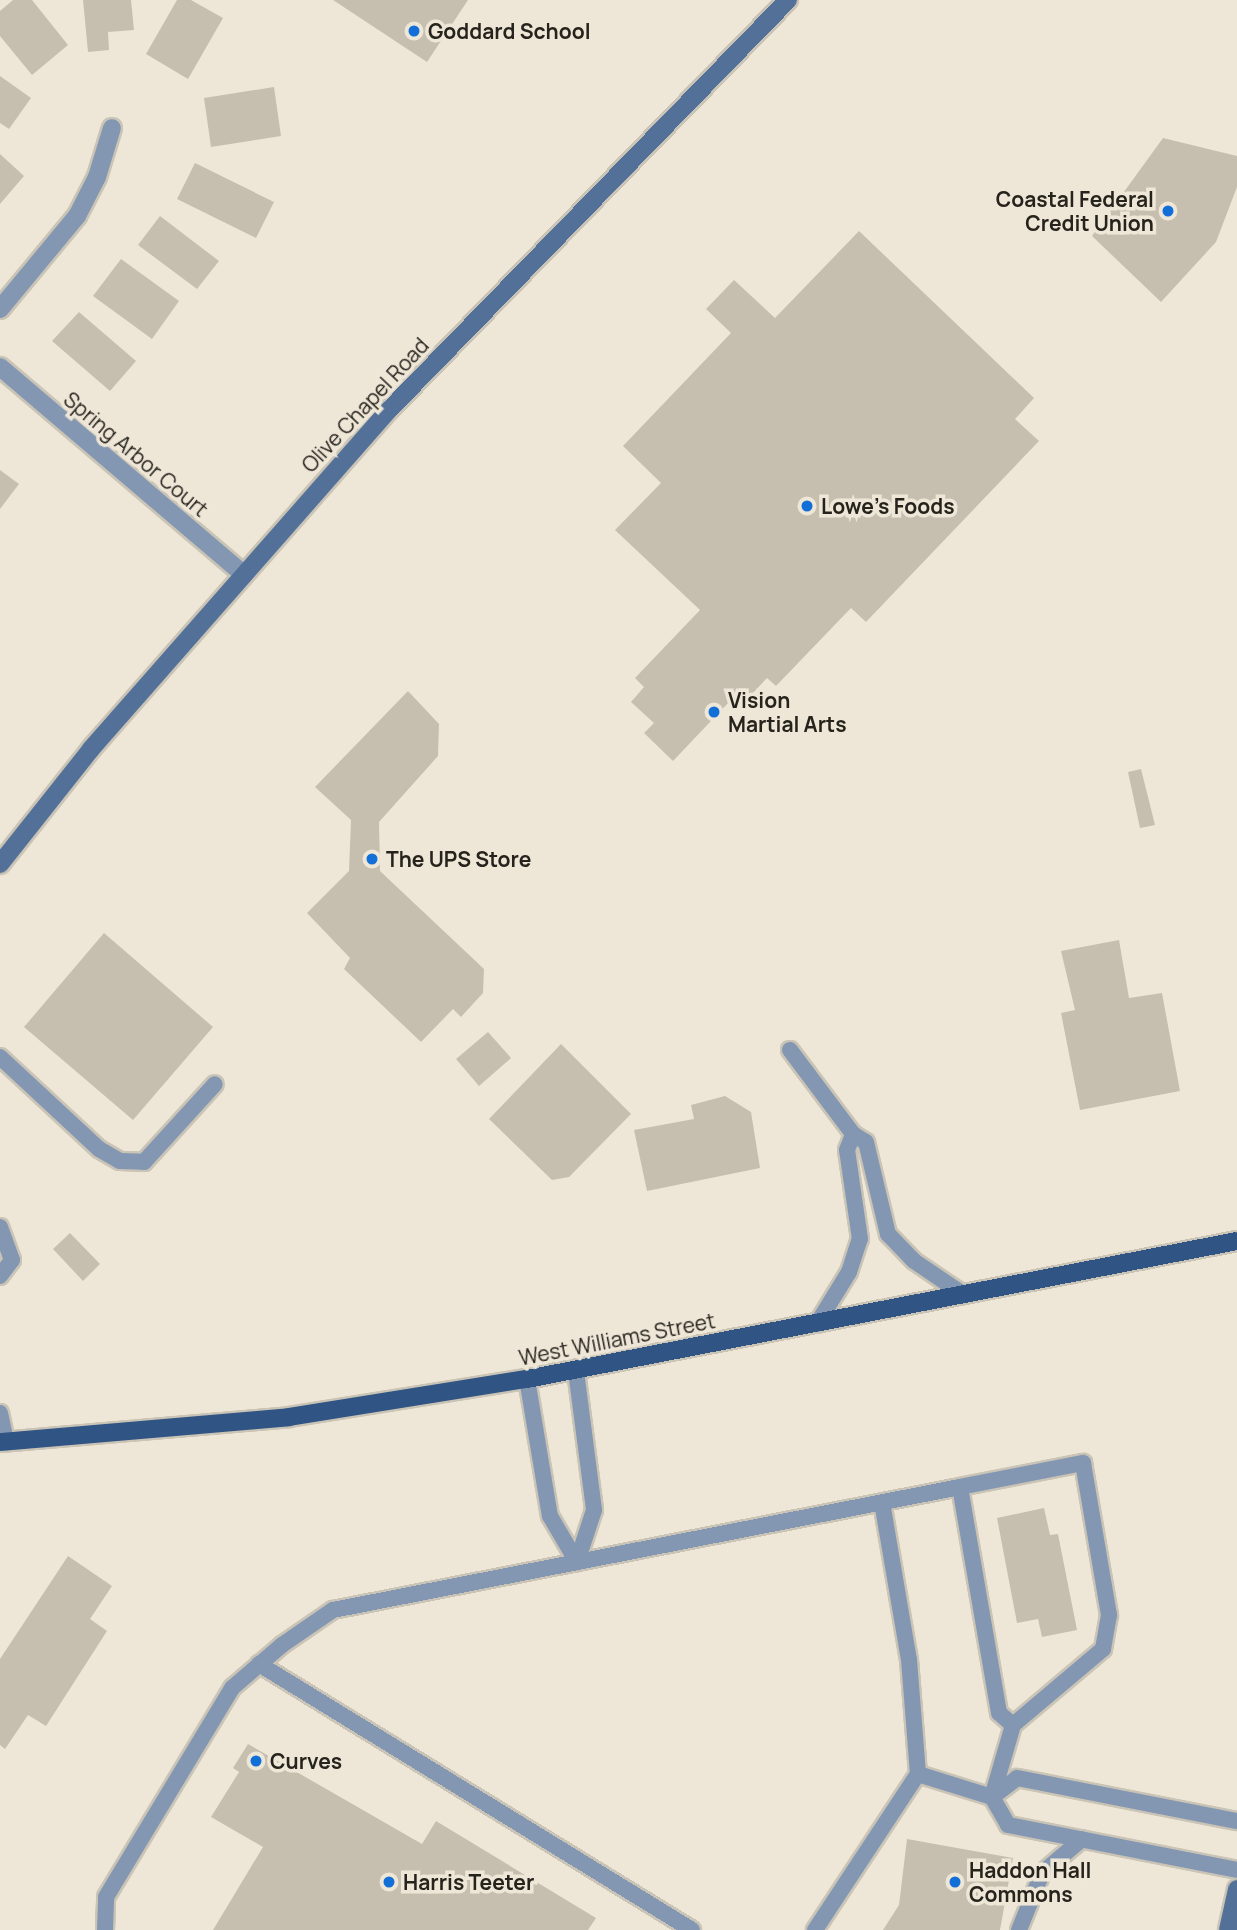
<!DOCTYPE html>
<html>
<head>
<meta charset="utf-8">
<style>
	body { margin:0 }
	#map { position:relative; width:1237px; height:1930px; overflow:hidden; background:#eee7d7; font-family:Manrope,sans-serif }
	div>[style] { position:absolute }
	.building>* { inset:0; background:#c6bfb0 }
	.roads { filter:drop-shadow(2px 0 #cac4b6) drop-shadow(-2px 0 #cac4b6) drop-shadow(0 2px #cac4b6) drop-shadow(0 -2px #cac4b6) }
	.lane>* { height:16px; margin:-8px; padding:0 8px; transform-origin:8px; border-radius:8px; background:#8397b3 }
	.street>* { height:18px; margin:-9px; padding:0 9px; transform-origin:9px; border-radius:9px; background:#8397b3 }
	.secondary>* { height:18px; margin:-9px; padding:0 9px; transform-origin:9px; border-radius:9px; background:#527098 }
	.primary>* { height:18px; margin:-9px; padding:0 9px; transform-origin:9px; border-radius:9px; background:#305484 }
	.dots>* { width:19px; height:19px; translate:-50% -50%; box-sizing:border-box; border:4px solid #eee7d7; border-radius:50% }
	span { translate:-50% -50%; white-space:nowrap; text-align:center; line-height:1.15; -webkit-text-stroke:7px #eee7d7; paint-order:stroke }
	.poi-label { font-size:21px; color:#26231d; font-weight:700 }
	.left { translate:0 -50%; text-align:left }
	.right { translate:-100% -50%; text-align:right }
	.street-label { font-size:21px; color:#26231d }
</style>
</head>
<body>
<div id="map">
	<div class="building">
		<i style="clip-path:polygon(13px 0,32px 0,68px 45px,32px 75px,0 36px,0 11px)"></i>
		<i style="clip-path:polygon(83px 0,131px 0,134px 30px,108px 32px,109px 50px,88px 52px)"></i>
		<i style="clip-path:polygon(177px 0,191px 0,223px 18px,188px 79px,146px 54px)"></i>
		<i style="clip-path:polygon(333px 0,468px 0,427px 62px)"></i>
		<i style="clip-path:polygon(0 76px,31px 98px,9px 129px,0 123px)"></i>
		<i style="clip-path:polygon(274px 87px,281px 136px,211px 147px,204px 98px)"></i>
		<i style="clip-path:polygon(1163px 138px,1237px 156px,1237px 187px,1216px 242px,1161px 302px,1092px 236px)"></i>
		<i style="clip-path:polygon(0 154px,24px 176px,0 204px)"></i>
		<i style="clip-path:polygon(195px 163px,274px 202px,256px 238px,177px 199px)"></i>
		<i style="clip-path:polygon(160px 216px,219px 261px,197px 289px,138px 245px)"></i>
		<i style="clip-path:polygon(859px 231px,1034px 398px,1015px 419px,1039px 441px,866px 622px,851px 608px,776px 686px,767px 678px,739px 708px,731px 700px,673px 761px,644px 733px,654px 723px,631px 702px,644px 687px,635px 678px,700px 610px,615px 530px,661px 483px,623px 446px,731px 333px,706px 309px,734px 280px,775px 318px)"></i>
		<i style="clip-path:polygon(121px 259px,179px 301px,152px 339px,93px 296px)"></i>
		<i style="clip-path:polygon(79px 312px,136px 361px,110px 391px,52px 341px)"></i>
		<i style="clip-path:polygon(0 470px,19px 484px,0 509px)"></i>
		<i style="clip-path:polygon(408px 691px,439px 724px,438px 756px,379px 822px,380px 871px,484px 969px,483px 993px,461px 1017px,453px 1009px,421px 1042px,344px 969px,350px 958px,307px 913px,349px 871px,351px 820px,315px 787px)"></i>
		<i style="clip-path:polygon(1141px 769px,1155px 825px,1140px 828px,1128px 772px)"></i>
		<i style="clip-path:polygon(104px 933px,213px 1027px,133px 1120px,24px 1027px)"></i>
		<i style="clip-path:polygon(1119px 940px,1129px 998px,1162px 993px,1180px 1091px,1080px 1110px,1061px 1013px,1075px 1010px,1061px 951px)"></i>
		<i style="clip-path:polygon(488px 1032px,511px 1058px,479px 1086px,456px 1059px)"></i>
		<i style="clip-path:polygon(561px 1044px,631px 1114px,569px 1177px,552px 1180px,489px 1119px)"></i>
		<i style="clip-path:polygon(725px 1096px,751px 1112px,760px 1168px,647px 1191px,634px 1130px,694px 1119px,691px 1105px)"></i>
		<i style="clip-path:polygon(70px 1233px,100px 1264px,83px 1281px,53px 1249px)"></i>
		<i style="clip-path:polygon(1044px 1508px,1050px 1535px,1058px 1534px,1077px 1630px,1042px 1637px,1038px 1619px,1017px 1623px,997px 1518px)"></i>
		<i style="clip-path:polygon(68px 1556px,112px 1586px,90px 1619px,107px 1631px,46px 1726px,28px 1715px,5px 1749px,0 1745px,0 1659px)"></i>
		<i style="clip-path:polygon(248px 1744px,422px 1844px,436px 1821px,596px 1918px,588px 1930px,213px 1930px,263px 1847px,211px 1817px,239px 1772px,233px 1768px)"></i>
		<i style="clip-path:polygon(907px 1839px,1013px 1858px,1000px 1930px,883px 1930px,899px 1905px)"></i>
	</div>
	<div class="roads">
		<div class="lane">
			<i style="left:790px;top:1050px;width:105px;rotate:53.1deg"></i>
			<i style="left:853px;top:1134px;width:15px;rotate:32deg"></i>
			<i style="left:866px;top:1142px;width:95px;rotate:76.6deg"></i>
			<i style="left:888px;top:1234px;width:37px;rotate:46deg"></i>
			<i style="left:914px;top:1261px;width:60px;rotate:34.2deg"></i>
			<i style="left:0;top:1057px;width:135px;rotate:42.9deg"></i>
			<i style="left:99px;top:1149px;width:24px;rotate:30deg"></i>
			<i style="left:120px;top:1161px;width:24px;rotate:2deg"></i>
			<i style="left:144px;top:1162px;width:105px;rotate:-47.7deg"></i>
			<i style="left:0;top:1227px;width:35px;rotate:70deg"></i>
			<i style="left:12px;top:1260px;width:20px;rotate:127deg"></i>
			<i style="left:817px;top:1324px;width:61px;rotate:-58.4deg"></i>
			<i style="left:849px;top:1272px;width:35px;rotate:-72deg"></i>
			<i style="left:860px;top:1239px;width:90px;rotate:-98.3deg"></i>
			<i style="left:847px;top:1150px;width:17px;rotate:-69deg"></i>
			<i style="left:576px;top:1371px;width:140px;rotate:82.6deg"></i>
			<i style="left:594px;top:1510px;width:55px;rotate:108.1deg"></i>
			<i style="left:527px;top:1379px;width:139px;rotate:80.5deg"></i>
			<i style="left:550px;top:1516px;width:53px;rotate:59.6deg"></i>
			<i style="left:0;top:1413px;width:30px;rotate:78deg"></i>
			<i style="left:259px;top:1664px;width:508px;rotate:31.56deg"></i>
			<i style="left:918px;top:1774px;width:77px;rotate:17.3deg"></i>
			<i style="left:992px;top:1797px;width:32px;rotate:60deg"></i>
			<i style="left:1008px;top:1825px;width:233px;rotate:11.1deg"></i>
			<i style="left:992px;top:1797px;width:75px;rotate:-73.7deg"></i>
			<i style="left:1013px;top:1725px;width:118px;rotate:-40.2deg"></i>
			<i style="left:1103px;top:1649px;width:35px;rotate:-80deg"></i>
			<i style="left:1109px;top:1615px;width:154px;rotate:-99.7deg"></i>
			<i style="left:1083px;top:1463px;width:125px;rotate:169deg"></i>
			<i style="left:960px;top:1487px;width:229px;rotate:80.2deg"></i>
			<i style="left:999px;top:1713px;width:18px;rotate:41deg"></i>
			<i style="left:992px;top:1797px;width:31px;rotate:-37deg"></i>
			<i style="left:1017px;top:1778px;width:224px;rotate:11.1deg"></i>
			<i style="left:105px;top:1930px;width:33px;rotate:-88deg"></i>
			<i style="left:106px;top:1897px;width:244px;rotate:-58.9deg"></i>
			<i style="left:232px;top:1688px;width:66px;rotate:-40.7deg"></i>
			<i style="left:282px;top:1645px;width:62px;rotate:-34.5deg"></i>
			<i style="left:333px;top:1610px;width:639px;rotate:-11.1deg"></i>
			<i style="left:815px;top:1930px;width:187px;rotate:-56.6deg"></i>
			<i style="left:918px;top:1774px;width:114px;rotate:-94.5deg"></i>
			<i style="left:909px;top:1660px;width:160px;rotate:-99.7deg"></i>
			<i style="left:1019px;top:1930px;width:61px;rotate:-68deg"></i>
			<i style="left:1042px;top:1873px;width:52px;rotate:-40.4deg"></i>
		</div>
		<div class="street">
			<i style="left:0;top:309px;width:121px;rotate:-50.4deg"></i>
			<i style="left:77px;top:216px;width:44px;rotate:-62.9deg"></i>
			<i style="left:97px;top:177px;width:51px;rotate:-73deg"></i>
			<i style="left:0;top:367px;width:319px;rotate:40.4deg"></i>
		</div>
		<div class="secondary">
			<i style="left:0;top:864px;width:147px;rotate:-51.6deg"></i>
			<i style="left:91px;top:749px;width:451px;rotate:-48.7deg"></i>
			<i style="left:389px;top:410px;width:572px;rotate:-45.78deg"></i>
			<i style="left:1228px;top:1930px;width:42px;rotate:-77.6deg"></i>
		</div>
		<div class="primary">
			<i style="left:0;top:1442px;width:290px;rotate:-4.9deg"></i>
			<i style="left:289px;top:1417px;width:241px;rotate:-9.1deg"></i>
			<i style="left:527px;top:1379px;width:723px;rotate:-11deg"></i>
		</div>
	</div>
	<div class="dots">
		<i style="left:414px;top:31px;background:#136fd8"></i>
		<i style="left:1168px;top:211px;background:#136fd8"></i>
		<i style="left:807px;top:506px;background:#136fd8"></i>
		<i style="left:714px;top:712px;background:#136fd8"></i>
		<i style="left:372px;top:859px;background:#136fd8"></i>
		<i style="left:256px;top:1761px;background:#136fd8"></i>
		<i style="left:389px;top:1882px;background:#136fd8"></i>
		<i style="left:955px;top:1882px;background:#136fd8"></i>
	</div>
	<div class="poi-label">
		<span class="left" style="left:428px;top:31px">Goddard School</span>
		<span class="right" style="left:1154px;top:211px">Coastal Federal<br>Credit Union</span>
		<span class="left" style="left:821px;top:506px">Lowe's Foods</span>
		<span class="left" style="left:728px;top:712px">Vision<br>Martial Arts</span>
		<span class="left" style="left:386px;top:859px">The UPS Store</span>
		<span class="left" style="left:270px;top:1761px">Curves</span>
		<span class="left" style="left:969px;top:1882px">Haddon Hall<br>Commons</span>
		<span class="left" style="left:403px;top:1882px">Harris Teeter</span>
	</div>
	<div class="street-label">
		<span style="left:365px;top:405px;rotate:-47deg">Olive Chapel Road</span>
		<span style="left:136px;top:454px;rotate:40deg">Spring Arbor Court</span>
		<span style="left:617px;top:1339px;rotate:-11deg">West Williams Street</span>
	</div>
</div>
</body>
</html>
